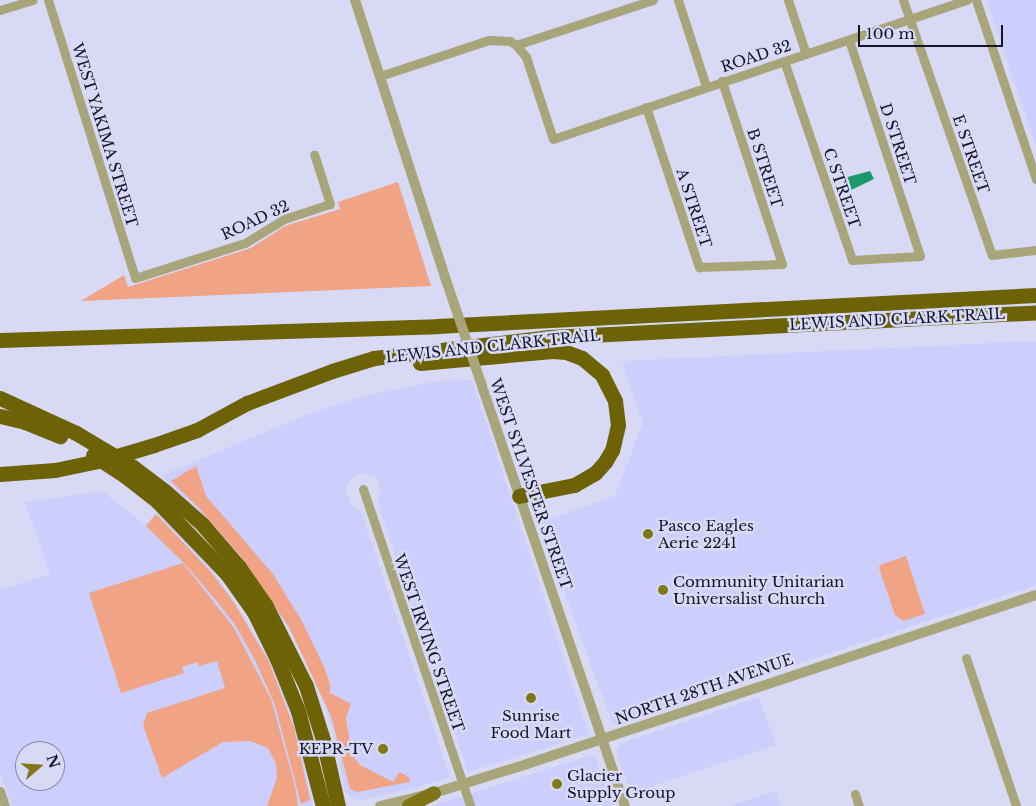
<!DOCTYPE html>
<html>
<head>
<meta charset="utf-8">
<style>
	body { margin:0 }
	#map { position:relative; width:1036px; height:806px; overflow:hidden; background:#d8daf5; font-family:"Libre Baskerville",serif }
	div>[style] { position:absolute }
	.built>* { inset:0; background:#cccffb }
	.green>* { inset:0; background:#f1a385 }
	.water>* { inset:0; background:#1b996b }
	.minor>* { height:9px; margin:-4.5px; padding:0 4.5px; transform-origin:4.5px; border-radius:4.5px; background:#a9a57b }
	.tertiary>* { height:10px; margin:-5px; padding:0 5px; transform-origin:5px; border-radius:5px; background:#a9a57b }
	.primary>* { height:14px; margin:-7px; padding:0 7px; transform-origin:7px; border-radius:7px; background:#7f7418 }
	.motorway>* { height:15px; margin:-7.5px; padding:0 7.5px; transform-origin:7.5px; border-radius:7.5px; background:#6d6205 }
	.tertiary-bridge>* { height:10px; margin:-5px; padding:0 5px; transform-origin:5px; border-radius:5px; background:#a9a57b }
	.motorway-bridge>* { height:15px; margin:-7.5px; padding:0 7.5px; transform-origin:7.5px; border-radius:7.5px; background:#6d6205 }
	.dots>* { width:14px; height:14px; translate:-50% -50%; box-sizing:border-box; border:2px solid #d8daf5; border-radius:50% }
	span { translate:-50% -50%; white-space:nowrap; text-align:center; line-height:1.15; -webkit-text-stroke:5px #d8daf5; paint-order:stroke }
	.street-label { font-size:15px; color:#14142b }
	.poi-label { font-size:15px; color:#14142b }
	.left { translate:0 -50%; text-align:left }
	.right { translate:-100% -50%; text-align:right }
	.north { position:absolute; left:15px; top:741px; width:50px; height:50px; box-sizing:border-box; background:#d8daf5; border:1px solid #8a8ba4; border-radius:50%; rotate:71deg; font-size:14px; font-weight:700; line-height:20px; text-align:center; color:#14142b }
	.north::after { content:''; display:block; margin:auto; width:18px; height:22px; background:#82771b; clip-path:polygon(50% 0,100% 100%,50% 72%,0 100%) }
	.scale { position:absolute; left:858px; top:25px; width:145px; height:22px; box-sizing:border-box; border:2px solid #14142b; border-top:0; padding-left:6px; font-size:15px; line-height:18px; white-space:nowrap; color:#14142b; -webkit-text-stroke:4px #d8daf5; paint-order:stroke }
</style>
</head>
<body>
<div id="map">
	<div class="built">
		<i style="clip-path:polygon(987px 0,1036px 0,1036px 146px)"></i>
		<i style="clip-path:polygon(1036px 341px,1036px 585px,613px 725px,539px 523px,615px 496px,643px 423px,622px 361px)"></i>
		<i style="clip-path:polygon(472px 380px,589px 734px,468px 772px,378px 504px,381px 490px,376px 477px,361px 473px,350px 479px,345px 490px,350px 503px,361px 512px,450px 777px,412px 789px,362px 800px,354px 799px,345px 792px,336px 742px,325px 706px,309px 668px,289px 630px,240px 556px,198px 509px,161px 476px,311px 413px,363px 396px,438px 381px)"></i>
		<i style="clip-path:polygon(evenodd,102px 491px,145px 525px,157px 512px,208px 566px,231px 596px,269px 660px,285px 699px,297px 733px,313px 806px,12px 806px,0 772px,0 590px,50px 574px,25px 502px,102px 491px,25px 751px,55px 751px,55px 781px,25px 781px,25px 751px)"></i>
		<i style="clip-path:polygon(759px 697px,776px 745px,631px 793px,616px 752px,621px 743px)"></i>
		<i style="clip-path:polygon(594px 754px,612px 806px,431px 806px,448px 801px)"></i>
		<i style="clip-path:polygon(776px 791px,781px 806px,729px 806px)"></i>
	</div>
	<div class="green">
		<i style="clip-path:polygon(398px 182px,431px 286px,81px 301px,124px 275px,128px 287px,251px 248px,285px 226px,340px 209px,338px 202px)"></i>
		<i style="clip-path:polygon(196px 466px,206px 496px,273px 574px,303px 623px,324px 667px,330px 684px,330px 693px,351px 704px,346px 718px,352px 755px,360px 765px,393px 782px,400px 772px,410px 778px,409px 782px,357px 792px,350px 789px,331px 716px,289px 627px,242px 558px,199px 508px,171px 481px)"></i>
		<i style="clip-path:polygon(156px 514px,210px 571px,233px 601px,269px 662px,294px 728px,310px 800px,301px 804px,275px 705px,255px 660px,236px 626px,220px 605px,184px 563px,146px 526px)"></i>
		<i style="clip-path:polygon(906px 556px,925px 614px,903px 621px,895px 615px,879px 568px,880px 565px)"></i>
		<i style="clip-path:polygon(183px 563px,234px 628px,271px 699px,295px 786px,298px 806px,267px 806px,277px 778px,276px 764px,268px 748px,250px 741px,223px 742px,162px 778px,143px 725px,147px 713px,225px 688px,217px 661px,199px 666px,197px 662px,182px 667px,184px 673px,121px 693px,89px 593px)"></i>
	</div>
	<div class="water">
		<i style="clip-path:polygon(870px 171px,874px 179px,849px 191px,844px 178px)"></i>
	</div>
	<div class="minor">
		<i style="left:48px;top:0;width:291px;rotate:72.6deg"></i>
		<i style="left:135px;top:278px;width:115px;rotate:-17.7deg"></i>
		<i style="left:245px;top:243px;width:46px;rotate:-31.6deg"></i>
		<i style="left:284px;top:219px;width:48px;rotate:-18.1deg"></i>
		<i style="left:330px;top:204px;width:52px;rotate:-107.7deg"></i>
		<i style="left:678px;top:0;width:90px;rotate:72deg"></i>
		<i style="left:788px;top:0;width:57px;rotate:71.6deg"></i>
		<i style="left:903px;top:0;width:270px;rotate:70.8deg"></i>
		<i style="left:992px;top:255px;width:44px;rotate:-6.5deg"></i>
		<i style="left:976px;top:0;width:189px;rotate:71.5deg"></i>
		<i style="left:0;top:10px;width:34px;rotate:-17deg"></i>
		<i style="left:516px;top:45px;width:144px;rotate:-18.2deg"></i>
		<i style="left:784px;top:61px;width:210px;rotate:71.1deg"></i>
		<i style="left:852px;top:260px;width:68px;rotate:-3.4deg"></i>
		<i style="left:920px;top:256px;width:227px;rotate:-108.2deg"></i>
		<i style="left:380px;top:76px;width:115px;rotate:-18.3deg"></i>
		<i style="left:489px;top:40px;width:21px;rotate:3deg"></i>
		<i style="left:510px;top:41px;width:7px;rotate:34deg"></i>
		<i style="left:516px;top:45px;width:16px;rotate:50deg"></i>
		<i style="left:526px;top:57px;width:86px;rotate:71.8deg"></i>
		<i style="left:553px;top:139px;width:437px;rotate:-18.6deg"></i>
		<i style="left:646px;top:107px;width:169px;rotate:71.7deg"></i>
		<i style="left:699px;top:267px;width:83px;rotate:-2.1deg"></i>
		<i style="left:782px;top:264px;width:193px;rotate:-108.2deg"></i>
		<i style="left:363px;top:489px;width:335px;rotate:71.3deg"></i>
		<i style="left:966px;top:658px;width:156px;rotate:71.3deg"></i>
		<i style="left:0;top:791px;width:16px;rotate:72deg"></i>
		<i style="left:855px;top:794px;width:13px;rotate:72deg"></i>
	</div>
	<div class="tertiary">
		<i style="left:355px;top:0;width:294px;rotate:72deg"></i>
		<i style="left:482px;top:386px;width:444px;rotate:71.2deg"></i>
		<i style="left:380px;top:806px;width:56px;rotate:-13.5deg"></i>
		<i style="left:434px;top:793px;width:97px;rotate:-17.3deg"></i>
		<i style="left:527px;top:764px;width:536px;rotate:-18.37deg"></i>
	</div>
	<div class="primary">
		<i style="left:409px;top:806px;width:28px;rotate:-27deg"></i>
	</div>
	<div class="motorway">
		<i style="left:0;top:340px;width:437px;rotate:-1.8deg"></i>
		<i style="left:437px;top:326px;width:600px;rotate:-2.96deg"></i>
		<i style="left:420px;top:363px;width:133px;rotate:-5.2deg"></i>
		<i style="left:552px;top:351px;width:14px;rotate:4deg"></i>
		<i style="left:566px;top:352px;width:17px;rotate:21deg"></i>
		<i style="left:582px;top:358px;width:26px;rotate:40deg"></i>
		<i style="left:602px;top:375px;width:29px;rotate:63deg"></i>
		<i style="left:615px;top:401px;width:24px;rotate:83deg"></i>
		<i style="left:618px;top:425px;width:26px;rotate:103deg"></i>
		<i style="left:612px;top:450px;width:14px;rotate:120deg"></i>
		<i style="left:605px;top:462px;width:15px;rotate:132deg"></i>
		<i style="left:595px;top:473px;width:24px;rotate:150deg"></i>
		<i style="left:574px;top:485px;width:56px;rotate:168.7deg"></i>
		<i style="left:0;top:398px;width:84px;rotate:24.7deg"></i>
		<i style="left:76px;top:433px;width:66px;rotate:30.8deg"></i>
		<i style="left:133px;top:467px;width:41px;rotate:37.1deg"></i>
		<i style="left:166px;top:492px;width:48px;rotate:41.6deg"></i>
		<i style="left:202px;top:524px;width:57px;rotate:49.3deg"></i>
		<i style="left:239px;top:567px;width:47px;rotate:55.3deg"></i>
		<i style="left:266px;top:606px;width:89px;rotate:63.4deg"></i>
		<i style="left:306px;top:686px;width:57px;rotate:72.5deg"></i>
		<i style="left:323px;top:740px;width:68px;rotate:77.2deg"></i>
		<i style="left:0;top:416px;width:26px;rotate:13deg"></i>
		<i style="left:25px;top:422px;width:38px;rotate:22deg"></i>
		<i style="left:154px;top:445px;width:46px;rotate:-19.2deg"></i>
		<i style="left:197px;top:430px;width:57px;rotate:-28.4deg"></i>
		<i style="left:247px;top:403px;width:91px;rotate:-20.6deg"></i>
		<i style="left:332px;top:371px;width:44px;rotate:-17.2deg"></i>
		<i style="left:374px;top:358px;width:177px;rotate:-6.8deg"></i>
		<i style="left:550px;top:337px;width:487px;rotate:-2.9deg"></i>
		<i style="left:93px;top:455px;width:37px;rotate:33deg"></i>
		<i style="left:124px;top:475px;width:42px;rotate:38.2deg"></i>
		<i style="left:157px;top:501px;width:101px;rotate:46.2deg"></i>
		<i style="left:227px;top:574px;width:47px;rotate:54.6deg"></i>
		<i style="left:254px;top:612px;width:52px;rotate:63.9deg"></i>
		<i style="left:277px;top:659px;width:56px;rotate:68deg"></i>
		<i style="left:298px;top:711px;width:98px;rotate:75.3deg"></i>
		<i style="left:0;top:474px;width:55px;rotate:-4.2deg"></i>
	</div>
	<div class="tertiary-bridge">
		<i style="left:446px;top:280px;width:112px;rotate:71.2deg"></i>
	</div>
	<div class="motorway-bridge">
		<i style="left:55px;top:470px;width:53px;rotate:-11.9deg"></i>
		<i style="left:107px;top:459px;width:49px;rotate:-16.6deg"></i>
	</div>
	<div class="dots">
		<i style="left:648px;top:534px;background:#82771b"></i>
		<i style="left:663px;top:590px;background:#82771b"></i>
		<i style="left:531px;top:698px;background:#82771b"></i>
		<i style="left:383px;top:749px;background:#82771b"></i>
		<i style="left:557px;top:784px;background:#82771b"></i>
	</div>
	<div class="street-label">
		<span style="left:756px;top:56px;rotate:-18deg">ROAD 32</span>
		<span style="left:105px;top:135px;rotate:73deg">WEST YAKIMA STREET</span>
		<span style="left:898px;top:144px;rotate:72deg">D STREET</span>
		<span style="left:971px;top:154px;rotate:71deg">E STREET</span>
		<span style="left:765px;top:168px;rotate:72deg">B STREET</span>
		<span style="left:842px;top:188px;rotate:71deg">C STREET</span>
		<span style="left:694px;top:208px;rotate:72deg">A STREET</span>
		<span style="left:255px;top:220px;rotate:-25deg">ROAD 32</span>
		<span style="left:897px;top:319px;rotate:-3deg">LEWIS AND CLARK TRAIL</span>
		<span style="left:493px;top:346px;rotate:-6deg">LEWIS AND CLARK TRAIL</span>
		<span style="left:531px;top:484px;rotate:71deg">WEST SYLVESTER STREET</span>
		<span style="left:429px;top:643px;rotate:71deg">WEST IRVING STREET</span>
		<span style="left:704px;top:689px;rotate:-19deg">NORTH 28TH AVENUE</span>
	</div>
	<div class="poi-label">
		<span class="left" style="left:658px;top:534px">Pasco Eagles<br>Aerie 2241</span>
		<span class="left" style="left:673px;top:590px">Community Unitarian<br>Universalist Church</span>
		<span style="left:531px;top:724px">Sunrise<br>Food Mart</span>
		<span class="right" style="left:373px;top:749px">KEPR-TV</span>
		<span class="left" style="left:567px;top:784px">Glacier<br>Supply Group</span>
	</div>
	<div class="north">N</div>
	<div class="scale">100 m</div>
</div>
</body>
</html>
